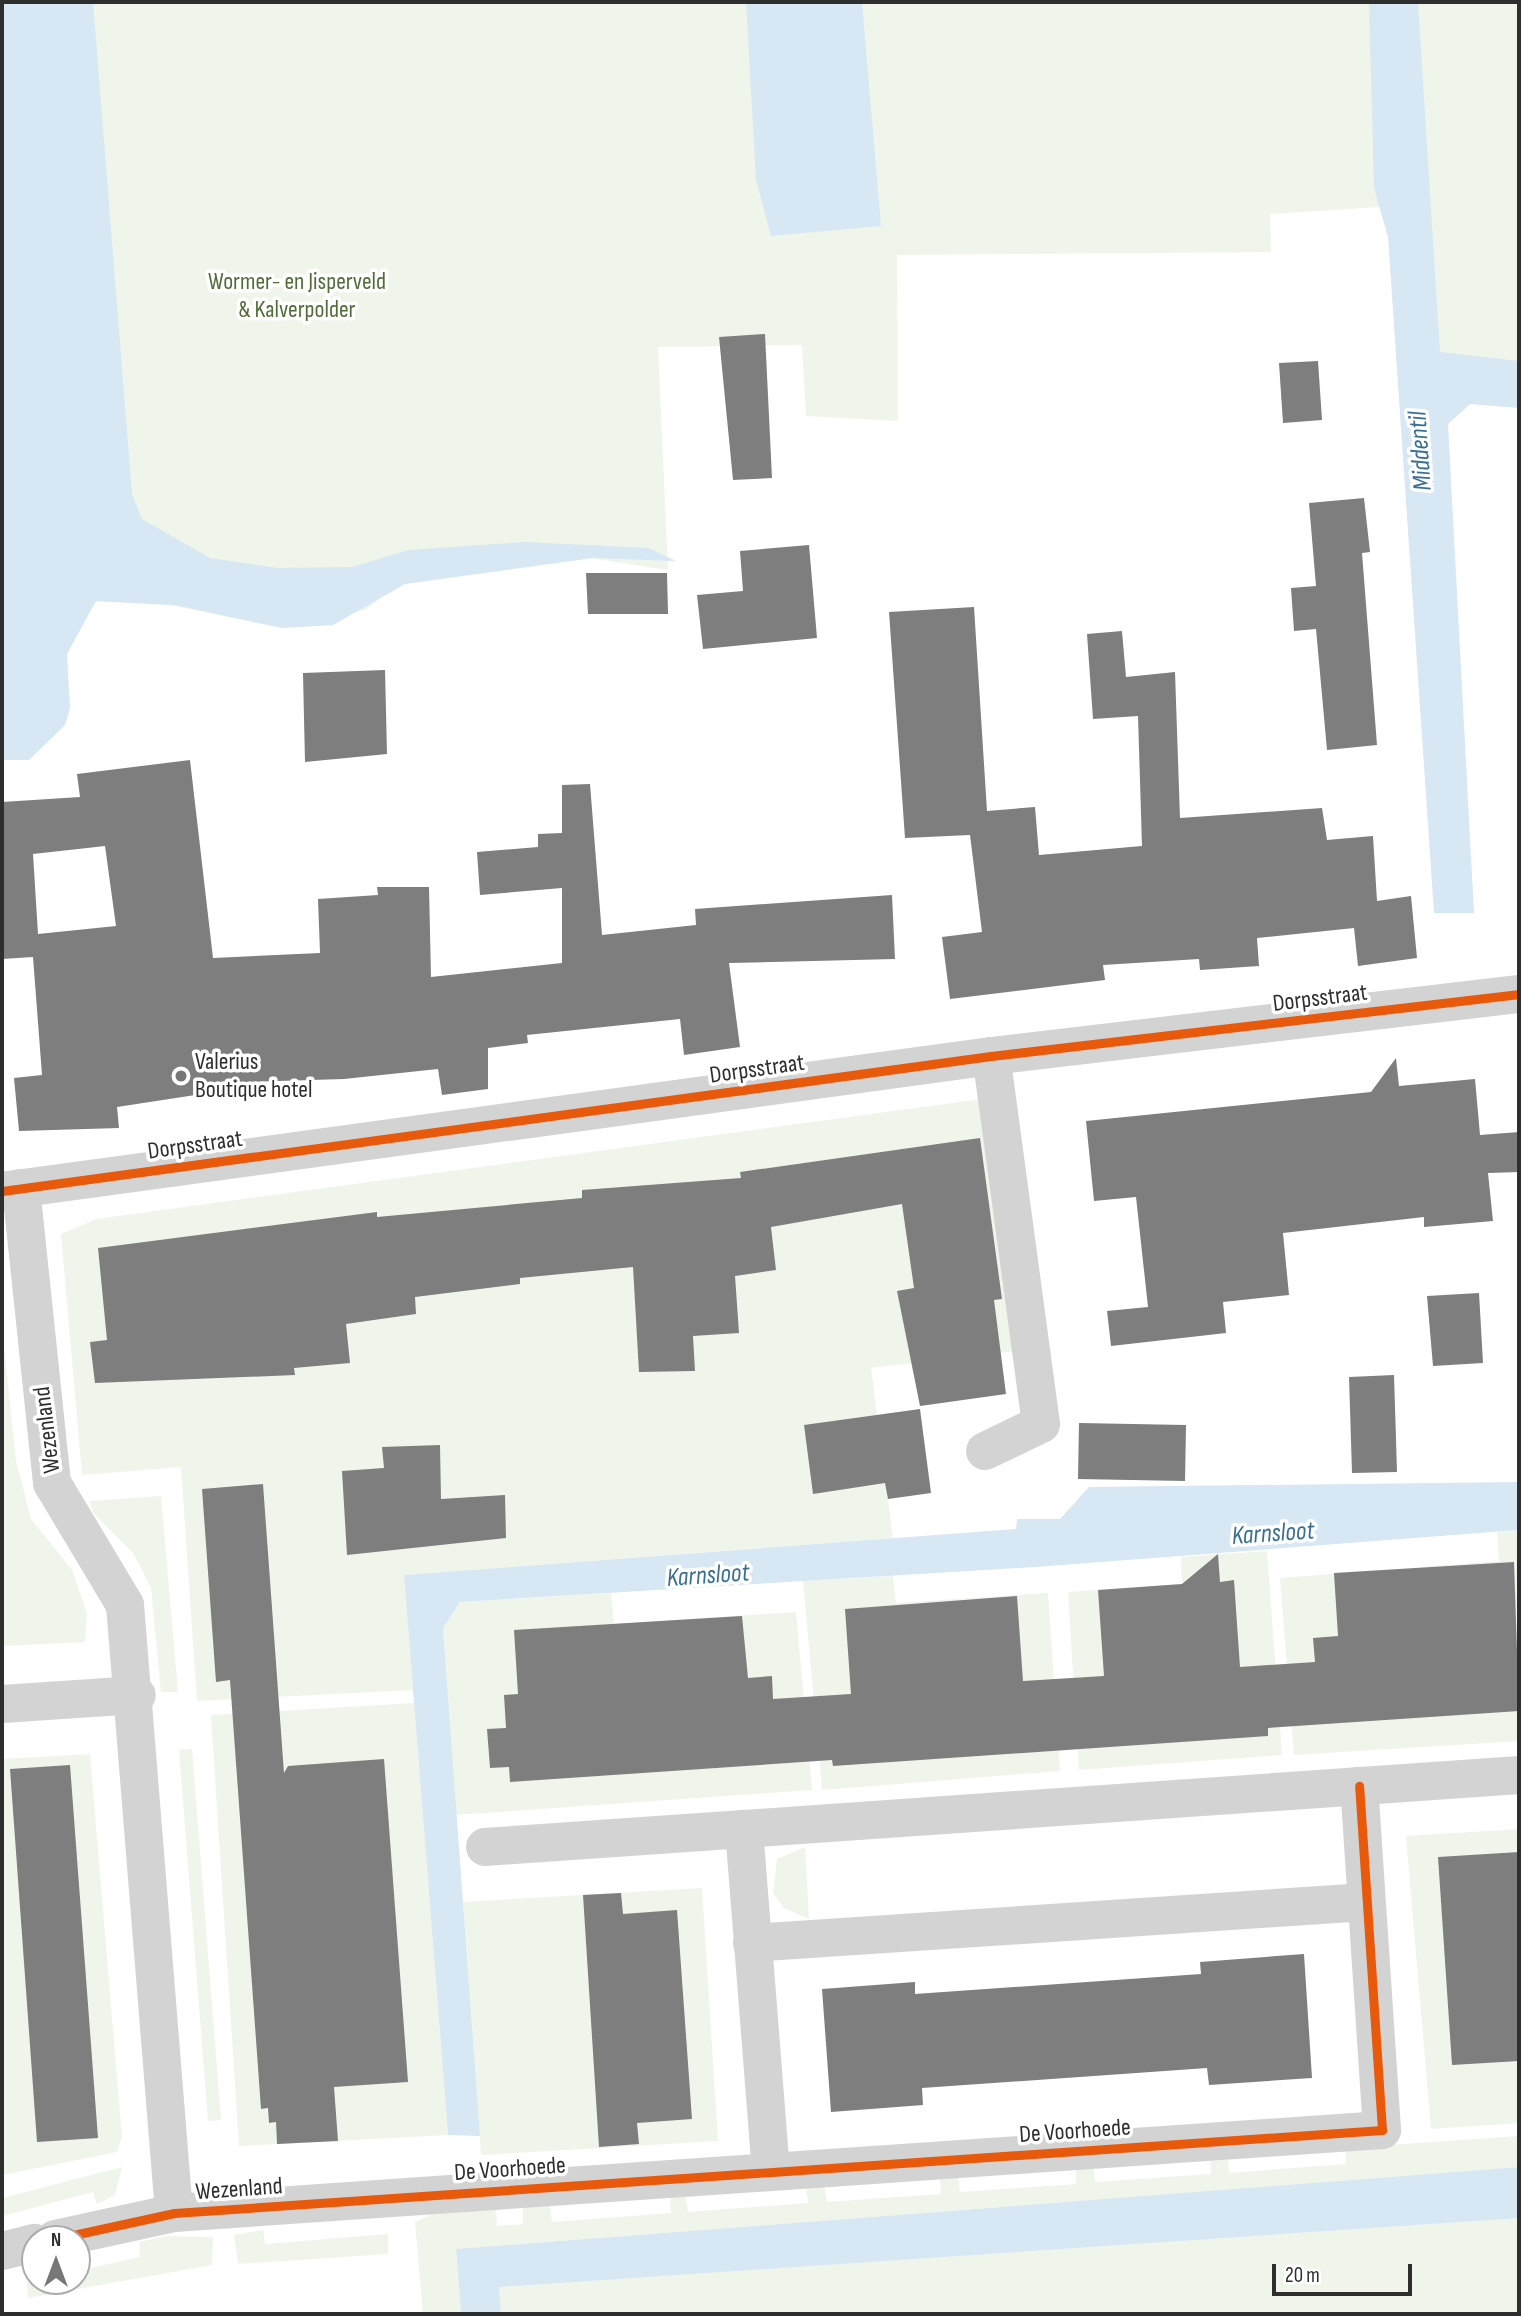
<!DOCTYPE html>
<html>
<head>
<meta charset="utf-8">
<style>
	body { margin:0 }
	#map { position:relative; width:1521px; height:2316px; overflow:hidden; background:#fff; font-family:"Sofia Sans Condensed",sans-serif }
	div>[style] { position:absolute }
	.green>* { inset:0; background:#f0f5eb }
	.water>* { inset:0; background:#d7e7f3 }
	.building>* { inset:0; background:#7e7e7e }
	.minor>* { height:38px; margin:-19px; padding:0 19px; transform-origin:19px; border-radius:19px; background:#d3d3d3 }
	.cycleway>* { height:9px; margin:-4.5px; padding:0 4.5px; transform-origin:4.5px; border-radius:4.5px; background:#e8590c }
	.dots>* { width:19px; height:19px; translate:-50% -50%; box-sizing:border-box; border:4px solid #fff; border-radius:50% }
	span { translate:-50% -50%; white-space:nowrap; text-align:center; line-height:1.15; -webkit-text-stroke:7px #fff; paint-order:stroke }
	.park-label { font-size:24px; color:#506d39 }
	.street-label { font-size:24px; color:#2e2e2e }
	.poi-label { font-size:24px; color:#2e2e2e }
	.left { translate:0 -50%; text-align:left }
	.water-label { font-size:26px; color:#386f95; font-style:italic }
	.frame { position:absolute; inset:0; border:4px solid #2e2e2e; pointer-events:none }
	.north { position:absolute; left:21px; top:2225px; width:70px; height:70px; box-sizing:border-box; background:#fff; border:2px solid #ababab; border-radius:50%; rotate:0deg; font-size:19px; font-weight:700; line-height:28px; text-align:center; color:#2e2e2e }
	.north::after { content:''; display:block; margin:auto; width:24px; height:32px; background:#777; clip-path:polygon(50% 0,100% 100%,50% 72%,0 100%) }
	.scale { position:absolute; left:1272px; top:2264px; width:140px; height:32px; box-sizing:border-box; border:4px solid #2e2e2e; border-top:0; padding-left:9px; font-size:21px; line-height:24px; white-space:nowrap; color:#2e2e2e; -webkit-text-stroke:5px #fff; paint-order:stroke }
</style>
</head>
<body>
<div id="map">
	<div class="green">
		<i style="clip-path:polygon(2px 2px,1519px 2px,1519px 361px,1397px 353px,1389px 237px,1380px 207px,1270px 214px,1271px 252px,897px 255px,898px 421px,806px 416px,802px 345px,658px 347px,668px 570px,507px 545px,435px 557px,365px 610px,271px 626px,176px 606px,96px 601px,2px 728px)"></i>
		<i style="clip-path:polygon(989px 1098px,1024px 1350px,871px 1368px,893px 1538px,404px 1575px,413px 1690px,197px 1701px,181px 1467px,82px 1475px,61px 1234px,96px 1219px)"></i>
		<i style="clip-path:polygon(2px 1327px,16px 1461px,31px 1519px,72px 1570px,87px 1613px,85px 1642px,2px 1646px)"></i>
		<i style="clip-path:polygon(161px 1496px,178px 1692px,161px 1692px,151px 1588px,134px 1554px,93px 1513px,90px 1501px)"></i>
		<i style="clip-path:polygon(1519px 1530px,1519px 1741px,1294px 1755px,1280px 1578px,1499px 1561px,1497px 1532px)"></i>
		<i style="clip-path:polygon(1267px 1551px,1282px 1755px,1079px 1770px,1068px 1592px,1182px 1584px,1181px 1557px)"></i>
		<i style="clip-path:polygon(893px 1576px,896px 1603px,1048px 1593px,1060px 1771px,822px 1790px,803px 1581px)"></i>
		<i style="clip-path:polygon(611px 1593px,614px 1624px,796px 1612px,812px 1790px,456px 1815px,443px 1627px,460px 1602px)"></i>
		<i style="clip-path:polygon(414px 1703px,448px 2135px,239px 2146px,211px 1715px)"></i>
		<i style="clip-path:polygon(192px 1749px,221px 2120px,208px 2121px,179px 1750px)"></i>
		<i style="clip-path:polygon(90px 1754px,122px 2137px,117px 2152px,2px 2175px,2px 1759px)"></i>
		<i style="clip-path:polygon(1519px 1829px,1519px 2123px,1431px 2129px,1406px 1836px)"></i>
		<i style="clip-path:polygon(805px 1847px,809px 1919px,784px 1908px,773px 1893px,777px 1859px)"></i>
		<i style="clip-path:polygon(702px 1888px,718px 2141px,481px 2155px,463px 1902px)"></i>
		<i style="clip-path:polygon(1519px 2136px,1519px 2167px,456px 2249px,461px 2314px,423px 2314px,415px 2222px,435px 2213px,496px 2209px,497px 2226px,523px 2224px,523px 2207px,550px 2206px,552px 2222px,671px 2213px,670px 2195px,685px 2195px,688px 2212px,808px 2203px,806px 2186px,824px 2185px,827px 2202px,941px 2194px,940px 2177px,958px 2175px,960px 2192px,1076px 2184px,1076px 2167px,1093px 2166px,1095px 2182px,1211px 2174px,1210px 2158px,1228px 2157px,1229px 2173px,1346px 2164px,1345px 2148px)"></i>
		<i style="clip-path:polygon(122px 2167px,115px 2195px,97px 2204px,93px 2192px,2px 2216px,2px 2198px)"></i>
		<i style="clip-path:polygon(1519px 2188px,1519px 2314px,485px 2314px,482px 2266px)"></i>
		<i style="clip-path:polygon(263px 2230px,265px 2244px,388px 2234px,388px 2254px,238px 2264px,234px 2235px)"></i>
		<i style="clip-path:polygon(166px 2236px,213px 2237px,212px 2265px,28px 2298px,27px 2282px,35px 2271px,35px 2281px,77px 2281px,77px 2271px,140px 2257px,139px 2242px)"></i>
	</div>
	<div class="water">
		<i style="clip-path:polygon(2px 2px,93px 2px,132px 494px,142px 519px,210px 558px,278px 568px,352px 567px,408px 550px,525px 542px,648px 548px,676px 561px,593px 558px,405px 584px,333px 625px,282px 628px,175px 605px,96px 601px,67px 654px,70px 708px,65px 725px,29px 760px,2px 760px)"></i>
		<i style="clip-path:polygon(746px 2px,862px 2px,881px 226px,771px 236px,756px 180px)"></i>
		<i style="clip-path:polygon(1369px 2px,1418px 2px,1440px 352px,1519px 361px,1519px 408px,1470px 404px,1448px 424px,1474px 913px,1434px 913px,1388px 237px,1374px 188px)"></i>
		<i style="clip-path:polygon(1519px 1482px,1519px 1530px,1035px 1567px,460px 1602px,443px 1628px,480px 2136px,448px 2135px,404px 1575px,1016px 1529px,1017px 1519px,1060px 1519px,1089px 1487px)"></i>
		<i style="clip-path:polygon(1519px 2167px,1519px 2218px,499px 2287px,501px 2314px,461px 2314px,456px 2249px)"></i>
	</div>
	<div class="building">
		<i style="clip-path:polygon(765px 334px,772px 478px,733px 480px,719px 337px)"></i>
		<i style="clip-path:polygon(1318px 361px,1322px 420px,1283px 423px,1279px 363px)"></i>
		<i style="clip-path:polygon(1364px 498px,1370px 552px,1362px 553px,1377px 745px,1327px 750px,1316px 629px,1294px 631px,1291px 588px,1316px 586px,1309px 503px)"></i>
		<i style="clip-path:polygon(809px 545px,817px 638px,703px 649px,697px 595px,743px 591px,740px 551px)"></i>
		<i style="clip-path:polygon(586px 573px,667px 573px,668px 614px,588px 614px)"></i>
		<i style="clip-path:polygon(974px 607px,987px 811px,1035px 807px,1039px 855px,1142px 846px,1138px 716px,1093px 719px,1087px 634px,1122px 631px,1126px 677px,1175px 672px,1180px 818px,1322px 808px,1327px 840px,1373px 836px,1377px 901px,1411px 896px,1417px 958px,1358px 966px,1354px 928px,1257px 938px,1259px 966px,1200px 970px,1199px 959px,1103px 965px,1105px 980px,950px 999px,942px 937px,982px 932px,970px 835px,905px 838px,889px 612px)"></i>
		<i style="clip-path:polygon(385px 670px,387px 754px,305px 762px,303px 673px)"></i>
		<i style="clip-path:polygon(evenodd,190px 760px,213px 958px,320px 953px,318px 899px,378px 895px,377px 887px,429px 887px,431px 977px,562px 963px,562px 888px,480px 895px,477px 852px,538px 847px,538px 834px,562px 833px,562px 785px,590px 784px,602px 935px,696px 925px,695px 909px,892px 895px,895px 959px,729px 963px,740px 1047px,684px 1055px,680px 1019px,527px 1035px,528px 1043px,488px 1048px,488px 1089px,442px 1095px,438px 1069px,344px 1079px,214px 1083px,215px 1092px,117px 1107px,119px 1128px,19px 1131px,14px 1078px,42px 1075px,33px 957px,2px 959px,2px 802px,80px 797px,77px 774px,190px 760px,105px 846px,116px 926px,38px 934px,33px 854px,105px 846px)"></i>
		<i style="clip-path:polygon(1396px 1058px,1399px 1086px,1475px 1079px,1480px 1135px,1519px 1132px,1519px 1172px,1488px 1173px,1493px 1221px,1424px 1227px,1424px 1217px,1283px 1233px,1289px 1295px,1223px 1302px,1226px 1333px,1111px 1346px,1107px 1311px,1148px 1307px,1136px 1197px,1094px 1201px,1086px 1121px,1371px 1092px)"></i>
		<i style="clip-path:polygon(980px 1138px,1002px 1299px,994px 1300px,1006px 1394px,920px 1406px,897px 1291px,914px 1288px,902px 1204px,771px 1227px,776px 1270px,735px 1276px,739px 1333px,693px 1336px,695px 1371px,639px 1372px,633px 1267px,520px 1278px,520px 1284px,415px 1297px,416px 1314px,346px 1324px,350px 1363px,294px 1368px,295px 1375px,95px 1383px,90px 1342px,107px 1340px,98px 1248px,377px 1212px,377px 1217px,582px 1198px,582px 1190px,741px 1178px,740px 1172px)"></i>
		<i style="clip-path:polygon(1479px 1293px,1483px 1363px,1433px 1366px,1427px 1296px)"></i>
		<i style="clip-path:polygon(1394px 1375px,1397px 1472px,1352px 1473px,1349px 1377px)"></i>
		<i style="clip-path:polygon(920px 1409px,931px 1493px,888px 1499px,885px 1483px,813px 1494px,804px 1425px)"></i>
		<i style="clip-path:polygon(1079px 1423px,1186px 1425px,1185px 1481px,1078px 1479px)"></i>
		<i style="clip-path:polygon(440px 1445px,441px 1499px,505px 1495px,506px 1538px,347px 1555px,342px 1471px,384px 1468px,382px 1447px)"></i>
		<i style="clip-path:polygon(263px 1484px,284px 1773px,288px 1766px,384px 1759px,408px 2082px,334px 2087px,338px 2141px,277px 2144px,276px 2122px,269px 2123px,268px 2108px,261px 2109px,230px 1680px,216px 1682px,202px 1489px)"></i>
		<i style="clip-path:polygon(1218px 1554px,1220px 1582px,1234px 1580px,1240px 1667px,1315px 1662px,1313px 1638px,1338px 1636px,1334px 1573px,1514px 1562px,1519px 1711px,1268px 1728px,1268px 1736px,833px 1766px,832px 1760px,510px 1782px,509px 1767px,490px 1768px,487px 1729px,506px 1728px,504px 1695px,518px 1694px,514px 1630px,742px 1616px,748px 1678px,772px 1676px,773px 1699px,851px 1694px,845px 1609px,1017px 1596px,1023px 1681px,1104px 1676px,1098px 1590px,1182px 1584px)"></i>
		<i style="clip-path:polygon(70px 1765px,98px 2138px,37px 2142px,10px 1769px)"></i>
		<i style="clip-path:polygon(1519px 1852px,1519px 2061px,1452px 2065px,1438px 1857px)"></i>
		<i style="clip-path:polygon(621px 1893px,623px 1914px,677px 1910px,692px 2119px,637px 2123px,639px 2144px,599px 2147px,583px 1895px)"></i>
		<i style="clip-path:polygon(1304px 1954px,1312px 2078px,1209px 2085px,1207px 2068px,922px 2088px,923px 2105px,831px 2112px,822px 1989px,915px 1982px,915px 1994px,1201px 1974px,1200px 1962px)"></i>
	</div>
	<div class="minor">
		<i style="left:21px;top:1188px;width:297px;rotate:84deg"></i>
		<i style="left:52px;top:1483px;width:142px;rotate:59.1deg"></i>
		<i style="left:125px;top:1605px;width:610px;rotate:85.39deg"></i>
		<i style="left:2px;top:1191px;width:998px;rotate:-7.77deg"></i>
		<i style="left:991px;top:1056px;width:532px;rotate:-6.7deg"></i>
		<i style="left:985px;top:1451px;width:62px;rotate:-25.7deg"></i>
		<i style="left:1041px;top:1424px;width:371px;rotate:-97.7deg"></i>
		<i style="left:2px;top:1704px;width:135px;rotate:-3.8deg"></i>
		<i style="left:744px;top:1829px;width:343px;rotate:85.5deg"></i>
		<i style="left:485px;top:1847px;width:1037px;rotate:-3.98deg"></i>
		<i style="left:752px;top:1943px;width:615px;rotate:-3.82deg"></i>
		<i style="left:55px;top:2239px;width:122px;rotate:-12.3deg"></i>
		<i style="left:174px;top:2213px;width:1211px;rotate:-3.93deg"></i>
		<i style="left:1382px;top:2130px;width:345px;rotate:-93.8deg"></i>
		<i style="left:2px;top:2251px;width:34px;rotate:-14deg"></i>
	</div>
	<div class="cycleway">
		<i style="left:2px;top:1191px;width:998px;rotate:-7.77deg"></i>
		<i style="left:991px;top:1056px;width:532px;rotate:-6.7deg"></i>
		<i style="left:55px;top:2239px;width:122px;rotate:-12.3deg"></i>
		<i style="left:174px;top:2213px;width:1211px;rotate:-3.93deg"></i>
		<i style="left:1382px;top:2130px;width:345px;rotate:-93.8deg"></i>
	</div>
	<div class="dots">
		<i style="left:181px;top:1076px;background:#777"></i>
	</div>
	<div class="park-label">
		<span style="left:297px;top:296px">Wormer- en Jisperveld<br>&amp; Kalverpolder</span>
	</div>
	<div class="street-label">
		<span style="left:1320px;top:998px;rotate:-7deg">Dorpsstraat</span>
		<span style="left:757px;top:1069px;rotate:-8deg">Dorpsstraat</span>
		<span style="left:195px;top:1145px;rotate:-8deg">Dorpsstraat</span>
		<span style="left:47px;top:1430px;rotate:-97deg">Wezenland</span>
		<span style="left:1075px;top:2131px;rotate:-4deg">De Voorhoede</span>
		<span style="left:510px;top:2169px;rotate:-4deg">De Voorhoede</span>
		<span style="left:239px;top:2189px;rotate:-4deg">Wezenland</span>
	</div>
	<div class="poi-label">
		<span class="left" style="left:195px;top:1076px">Valerius<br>Boutique hotel</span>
	</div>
	<div class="water-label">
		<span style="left:1421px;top:451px;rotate:-94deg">Middentil</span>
		<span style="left:1273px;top:1534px;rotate:-4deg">Karnsloot</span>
		<span style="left:708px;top:1576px;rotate:-4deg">Karnsloot</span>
	</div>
	<div class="frame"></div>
	<div class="north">N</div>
	<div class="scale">20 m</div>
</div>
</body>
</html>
